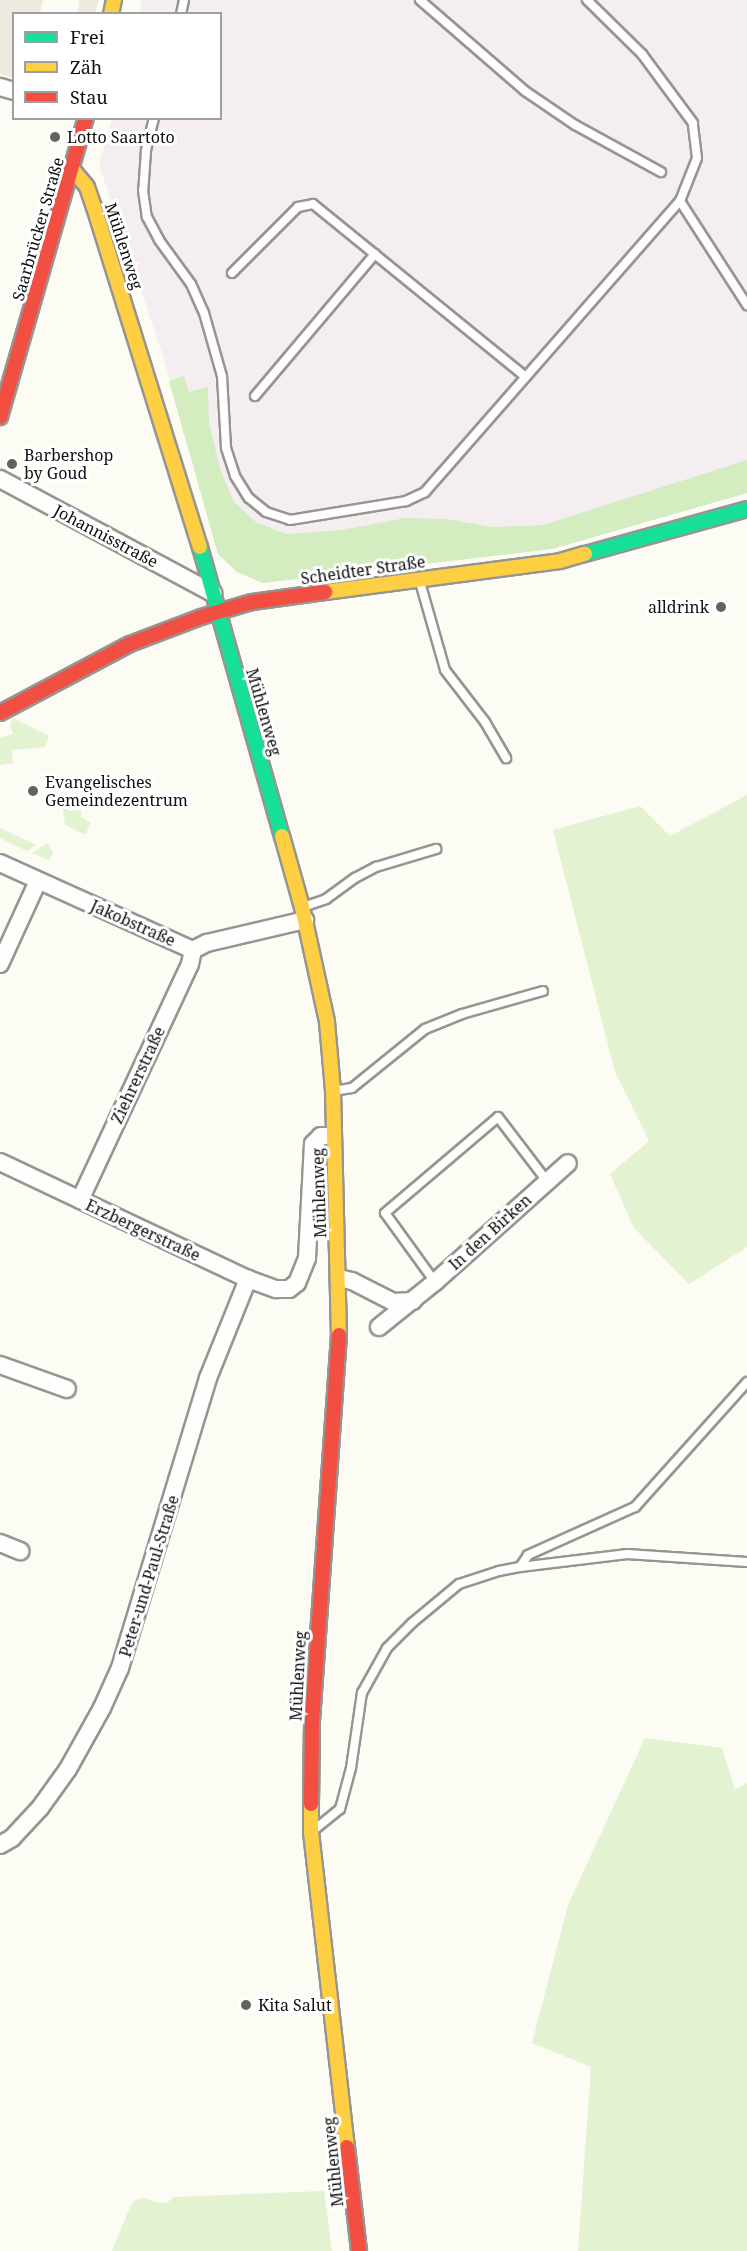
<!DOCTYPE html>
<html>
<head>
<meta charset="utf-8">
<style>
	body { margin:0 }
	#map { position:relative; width:747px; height:2251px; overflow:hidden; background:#fcfbf4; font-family:"Noto Serif",serif }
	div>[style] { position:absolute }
	.industrial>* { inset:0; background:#f4eef1 }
	.green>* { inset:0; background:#e3f3d2 }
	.forest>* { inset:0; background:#d3ecc0 }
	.plaza>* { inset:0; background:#edeadf }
	.roads { filter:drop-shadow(2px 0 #969592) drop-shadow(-2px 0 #969592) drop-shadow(0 2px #969592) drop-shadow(0 -2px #969592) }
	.lane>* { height:8px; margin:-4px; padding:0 4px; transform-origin:4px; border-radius:4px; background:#fffefd }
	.street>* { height:16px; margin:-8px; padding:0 8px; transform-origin:8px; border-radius:8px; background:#fffefd }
	.fast>* { height:14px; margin:-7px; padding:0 7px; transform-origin:7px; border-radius:7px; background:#16e098 }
	.slow>* { height:14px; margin:-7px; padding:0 7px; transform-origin:7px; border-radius:7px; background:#ffcf43 }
	.jam>* { height:14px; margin:-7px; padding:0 7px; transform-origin:7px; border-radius:7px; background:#f24e42 }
	.dots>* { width:16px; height:16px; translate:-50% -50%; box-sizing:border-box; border:3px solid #fff; border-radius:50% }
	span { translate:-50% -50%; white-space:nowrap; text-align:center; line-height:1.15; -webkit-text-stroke:6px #fff; paint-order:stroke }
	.poi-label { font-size:16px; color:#0f0f0f }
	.left { translate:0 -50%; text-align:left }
	.right { translate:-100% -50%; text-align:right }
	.street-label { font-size:16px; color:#0f0f0f }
	.legend { position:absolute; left:12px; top:12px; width:210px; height:108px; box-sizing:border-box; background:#fff; border:2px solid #9f9f9f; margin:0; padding:8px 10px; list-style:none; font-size:18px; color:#0f0f0f }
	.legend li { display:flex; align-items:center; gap:12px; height:30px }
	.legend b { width:30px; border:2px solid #9f9f9f }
</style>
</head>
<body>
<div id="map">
	<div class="industrial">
		<i style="clip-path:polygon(142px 0,747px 0,747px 493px,552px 549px,263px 583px,237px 572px,218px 554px,163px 356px,99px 165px,112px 119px,220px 118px,220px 14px,139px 13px)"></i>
	</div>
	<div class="green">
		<i style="clip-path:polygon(13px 718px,49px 736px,45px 747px,12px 750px,13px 763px,0 765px,0 738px,13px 734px,10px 725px)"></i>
		<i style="clip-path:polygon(747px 795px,747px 1247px,689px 1284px,634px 1228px,610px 1174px,649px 1141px,615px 1072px,553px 830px,640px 806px,670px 836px)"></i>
		<i style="clip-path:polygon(67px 801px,68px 811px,81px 810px,81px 817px,91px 823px,85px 835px,65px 825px,62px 802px)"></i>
		<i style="clip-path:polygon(0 828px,36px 845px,27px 851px,0 838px)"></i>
		<i style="clip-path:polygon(47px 843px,53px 853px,49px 860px,32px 853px)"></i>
		<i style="clip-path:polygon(645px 1738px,722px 1748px,735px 1790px,747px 1783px,747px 2251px,578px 2251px,591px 2067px,532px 2043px,568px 1905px)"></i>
		<i style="clip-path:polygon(324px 2191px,332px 2251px,112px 2251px,130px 2207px,135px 2200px,144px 2198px,160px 2203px,168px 2202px,174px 2197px)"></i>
	</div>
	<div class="forest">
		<i style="clip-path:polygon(184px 376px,189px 392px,208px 387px,209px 423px,220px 469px,234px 502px,256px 522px,286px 534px,342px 530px,405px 518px,446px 519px,493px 527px,543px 525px,747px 460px,747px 493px,552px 549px,263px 583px,237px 572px,218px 554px,169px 381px)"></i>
	</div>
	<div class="plaza">
		<i style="clip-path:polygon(0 0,43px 0,40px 13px,14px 14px,13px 78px,0 74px)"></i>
		<i style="clip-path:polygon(77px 0,99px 0,95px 13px,77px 13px,80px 1px)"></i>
	</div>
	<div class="roads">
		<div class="lane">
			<i style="left:420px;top:0;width:139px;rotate:40.9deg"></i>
			<i style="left:525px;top:91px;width:60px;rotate:34.2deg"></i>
			<i style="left:575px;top:125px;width:98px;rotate:28.7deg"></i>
			<i style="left:181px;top:14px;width:14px;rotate:-78deg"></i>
			<i style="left:154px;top:118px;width:34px;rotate:104deg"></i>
			<i style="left:146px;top:151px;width:39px;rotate:94deg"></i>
			<i style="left:143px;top:190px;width:27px;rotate:82deg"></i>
			<i style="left:147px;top:217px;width:26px;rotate:62deg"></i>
			<i style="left:159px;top:240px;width:54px;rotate:54deg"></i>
			<i style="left:191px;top:284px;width:32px;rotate:66deg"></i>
			<i style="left:204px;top:313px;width:66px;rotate:74.1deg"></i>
			<i style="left:222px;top:376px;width:72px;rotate:86.8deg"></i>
			<i style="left:226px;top:448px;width:29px;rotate:72deg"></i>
			<i style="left:235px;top:476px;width:26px;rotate:58deg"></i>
			<i style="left:249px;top:498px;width:22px;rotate:39deg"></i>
			<i style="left:266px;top:512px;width:25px;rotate:18deg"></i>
			<i style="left:290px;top:520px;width:118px;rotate:-9.3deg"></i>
			<i style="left:406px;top:501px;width:21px;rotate:-25deg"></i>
			<i style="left:425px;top:492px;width:387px;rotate:-48.8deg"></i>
			<i style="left:680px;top:201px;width:46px;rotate:-68.4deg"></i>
			<i style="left:697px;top:158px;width:35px;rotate:-97deg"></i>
			<i style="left:693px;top:123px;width:86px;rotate:-126.5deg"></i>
			<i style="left:642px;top:54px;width:77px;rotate:-135.5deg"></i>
			<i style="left:680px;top:201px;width:124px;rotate:57.2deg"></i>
			<i style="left:232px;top:273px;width:93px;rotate:-45deg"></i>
			<i style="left:298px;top:207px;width:15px;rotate:-11deg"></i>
			<i style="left:313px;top:204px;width:274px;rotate:39.1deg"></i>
			<i style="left:255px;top:396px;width:186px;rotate:-49.8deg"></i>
			<i style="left:420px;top:582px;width:91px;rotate:74.1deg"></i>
			<i style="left:445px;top:670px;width:66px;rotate:52.4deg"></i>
			<i style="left:485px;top:722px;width:42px;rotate:59.7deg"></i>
			<i style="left:303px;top:907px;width:24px;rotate:-19deg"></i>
			<i style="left:326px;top:899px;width:36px;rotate:-36deg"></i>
			<i style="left:355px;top:878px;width:24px;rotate:-28deg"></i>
			<i style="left:376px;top:867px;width:63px;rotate:-16.7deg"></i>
			<i style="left:333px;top:1091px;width:19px;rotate:-9deg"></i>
			<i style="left:352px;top:1088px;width:94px;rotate:-38.9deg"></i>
			<i style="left:425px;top:1029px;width:40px;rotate:-22deg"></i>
			<i style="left:462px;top:1014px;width:84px;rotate:-15.9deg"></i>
			<i style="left:435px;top:1282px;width:85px;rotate:-125.9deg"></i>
			<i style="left:385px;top:1213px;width:148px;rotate:-40.3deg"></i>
			<i style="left:498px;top:1117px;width:81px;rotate:52.6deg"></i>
			<i style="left:520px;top:1567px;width:108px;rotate:-6.9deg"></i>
			<i style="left:627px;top:1554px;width:120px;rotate:3.8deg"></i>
			<i style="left:314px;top:1830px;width:33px;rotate:-39deg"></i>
			<i style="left:340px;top:1809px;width:42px;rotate:-75deg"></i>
			<i style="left:351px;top:1768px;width:76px;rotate:-81.7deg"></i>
			<i style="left:362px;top:1693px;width:51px;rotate:-60.9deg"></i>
			<i style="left:387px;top:1648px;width:35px;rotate:-45deg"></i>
			<i style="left:412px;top:1623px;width:61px;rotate:-39.7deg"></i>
			<i style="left:459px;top:1584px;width:42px;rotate:-18deg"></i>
			<i style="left:499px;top:1571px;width:21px;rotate:-11deg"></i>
			<i style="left:520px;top:1567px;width:14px;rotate:-56deg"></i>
			<i style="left:528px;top:1555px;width:117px;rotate:-24.2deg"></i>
			<i style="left:635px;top:1507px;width:168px;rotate:-48.1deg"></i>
		</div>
		<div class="street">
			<i style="left:0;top:87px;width:15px;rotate:16deg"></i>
			<i style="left:0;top:479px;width:242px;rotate:28.2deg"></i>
			<i style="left:0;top:863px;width:212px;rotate:24.3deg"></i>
			<i style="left:193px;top:950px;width:16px;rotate:-27deg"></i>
			<i style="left:207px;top:943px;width:101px;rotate:-13.2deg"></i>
			<i style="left:0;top:964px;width:91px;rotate:-65.4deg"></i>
			<i style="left:0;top:1162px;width:274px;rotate:25.3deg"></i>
			<i style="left:248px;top:1279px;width:30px;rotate:20deg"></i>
			<i style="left:276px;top:1289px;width:13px"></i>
			<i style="left:289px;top:1289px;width:10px;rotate:-37deg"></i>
			<i style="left:297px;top:1283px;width:27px;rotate:-68deg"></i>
			<i style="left:307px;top:1258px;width:114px;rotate:-87deg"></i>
			<i style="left:313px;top:1144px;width:11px;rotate:-45deg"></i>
			<i style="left:321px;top:1136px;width:12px"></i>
			<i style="left:80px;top:1200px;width:260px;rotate:-65deg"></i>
			<i style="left:190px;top:964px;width:14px;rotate:-78deg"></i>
			<i style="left:339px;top:1278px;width:13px;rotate:13deg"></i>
			<i style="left:352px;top:1281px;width:46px;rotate:27.1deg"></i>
			<i style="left:393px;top:1302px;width:20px;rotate:-3deg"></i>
			<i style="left:379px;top:1327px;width:72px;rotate:-38.8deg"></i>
			<i style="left:435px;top:1282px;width:178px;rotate:-41.8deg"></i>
			<i style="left:0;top:1365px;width:71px;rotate:19.7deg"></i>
			<i style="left:0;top:1543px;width:22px;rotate:22deg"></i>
			<i style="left:0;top:1845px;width:14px;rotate:-30deg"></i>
			<i style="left:12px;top:1838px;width:41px;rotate:-47deg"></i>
			<i style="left:40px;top:1808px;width:48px;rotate:-54.3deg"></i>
			<i style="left:68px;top:1769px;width:70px;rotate:-60.9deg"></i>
			<i style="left:102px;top:1708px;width:44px;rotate:-65.8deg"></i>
			<i style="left:120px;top:1668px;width:303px;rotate:-73.1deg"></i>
			<i style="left:208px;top:1378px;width:107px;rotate:-68deg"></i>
		</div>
		<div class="fast">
			<i style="left:200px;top:547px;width:300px;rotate:74.2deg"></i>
			<i style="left:585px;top:554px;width:168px;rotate:-15.5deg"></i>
		</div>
		<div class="slow">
			<i style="left:111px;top:14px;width:14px;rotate:-78deg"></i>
			<i style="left:72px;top:169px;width:23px;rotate:50deg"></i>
			<i style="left:87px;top:187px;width:21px;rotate:71deg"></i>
			<i style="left:94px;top:207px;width:356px;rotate:72.7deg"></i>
			<i style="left:325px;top:592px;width:237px;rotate:-7.5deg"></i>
			<i style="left:560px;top:561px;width:26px;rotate:-16deg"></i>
			<i style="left:282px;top:836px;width:74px;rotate:74.3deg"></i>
			<i style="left:302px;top:907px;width:118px;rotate:77.7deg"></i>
			<i style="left:327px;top:1022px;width:69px;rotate:85deg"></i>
			<i style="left:333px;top:1091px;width:244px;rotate:88.6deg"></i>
			<i style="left:311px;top:1804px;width:28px;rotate:90deg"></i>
			<i style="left:311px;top:1832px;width:317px;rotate:83.5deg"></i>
		</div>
		<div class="jam">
			<i style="left:0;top:417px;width:311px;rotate:-74deg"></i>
			<i style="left:0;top:713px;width:147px;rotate:-28deg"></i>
			<i style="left:130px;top:644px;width:76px;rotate:-20.8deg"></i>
			<i style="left:201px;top:617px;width:53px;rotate:-16.4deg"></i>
			<i style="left:252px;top:602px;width:74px;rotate:-7.8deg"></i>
			<i style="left:311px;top:1804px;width:83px;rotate:-89.3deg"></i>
			<i style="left:312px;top:1721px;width:387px;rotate:-86deg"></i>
			<i style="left:347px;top:2147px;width:105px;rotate:83.4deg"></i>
		</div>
	</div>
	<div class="dots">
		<i style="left:55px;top:137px;background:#62625f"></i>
		<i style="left:12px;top:464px;background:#62625f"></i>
		<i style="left:721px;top:607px;background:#62625f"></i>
		<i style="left:33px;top:791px;background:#62625f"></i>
		<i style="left:246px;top:2005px;background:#62625f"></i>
	</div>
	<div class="poi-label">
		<span class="left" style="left:67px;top:137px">Lotto Saartoto</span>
		<span class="left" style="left:24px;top:464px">Barbershop<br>by Goud</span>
		<span class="right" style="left:709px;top:607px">alldrink</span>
		<span class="left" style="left:45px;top:791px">Evangelisches<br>Gemeindezentrum</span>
		<span class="left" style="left:258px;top:2005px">Kita Salut</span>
	</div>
	<div class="street-label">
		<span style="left:38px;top:229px;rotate:-74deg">Saarbrücker Straße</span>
		<span style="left:124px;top:246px;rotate:72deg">Mühlenweg</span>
		<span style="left:106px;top:536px;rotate:28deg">Johannisstraße</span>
		<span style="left:363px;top:570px;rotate:-8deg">Scheidter Straße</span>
		<span style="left:264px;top:712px;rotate:74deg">Mühlenweg</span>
		<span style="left:133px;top:923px;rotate:24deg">Jakobstraße</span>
		<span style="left:138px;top:1075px;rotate:-65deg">Ziehrerstraße</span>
		<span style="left:319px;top:1193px;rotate:-92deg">Mühlenweg</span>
		<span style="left:143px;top:1230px;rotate:25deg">Erzbergerstraße</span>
		<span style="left:490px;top:1232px;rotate:-42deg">In den Birken</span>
		<span style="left:149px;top:1576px;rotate:-73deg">Peter-und-Paul-Straße</span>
		<span style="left:298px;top:1676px;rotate:-87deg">Mühlenweg</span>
		<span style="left:333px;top:2162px;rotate:-96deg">Mühlenweg</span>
	</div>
	<ul class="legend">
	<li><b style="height:8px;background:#16e098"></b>Frei</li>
	<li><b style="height:8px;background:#ffcf43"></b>Zäh</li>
	<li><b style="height:8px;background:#f24e42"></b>Stau</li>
	</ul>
</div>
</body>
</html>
